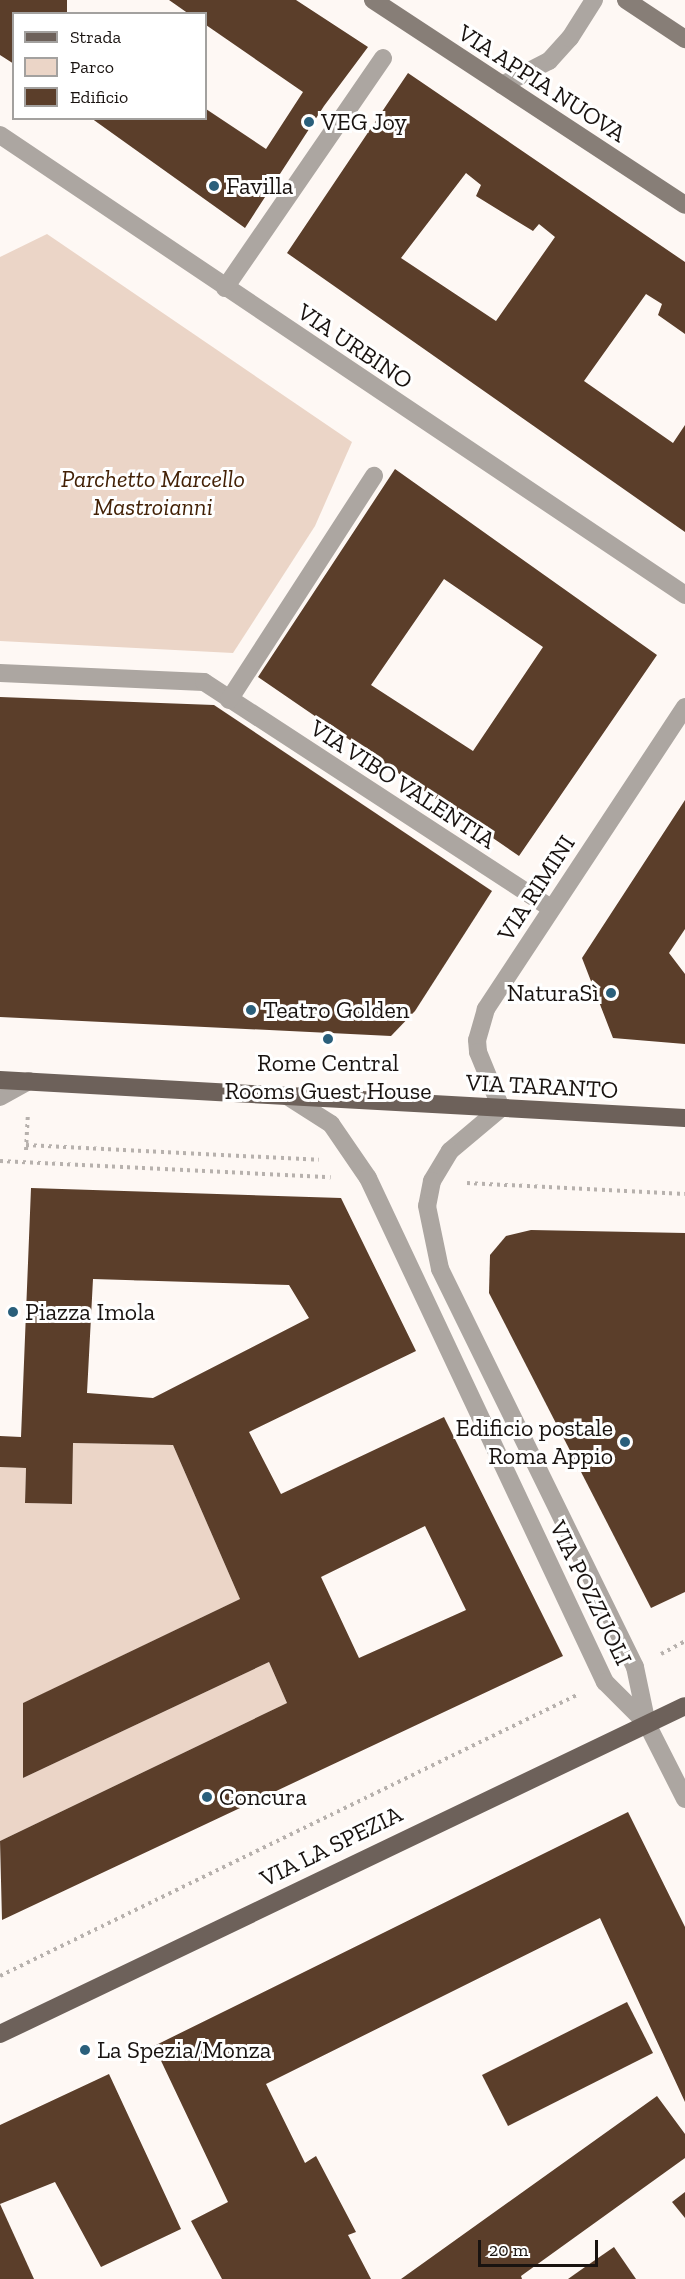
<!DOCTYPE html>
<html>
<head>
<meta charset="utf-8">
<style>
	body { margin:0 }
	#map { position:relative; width:685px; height:2279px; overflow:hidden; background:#fef8f4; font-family:"Zilla Slab",serif }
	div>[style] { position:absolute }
	.green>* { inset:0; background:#ebd5c7 }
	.building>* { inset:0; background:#5b3e2a }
	.path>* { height:4px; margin-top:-2px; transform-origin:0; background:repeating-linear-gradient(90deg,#b7b1ad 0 3px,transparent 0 7.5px) }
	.street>* { height:18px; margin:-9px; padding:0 9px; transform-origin:9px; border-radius:9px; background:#aca6a1 }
	.secondary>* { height:18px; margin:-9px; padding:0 9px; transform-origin:9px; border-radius:9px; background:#877e77 }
	.primary>* { height:18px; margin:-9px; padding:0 9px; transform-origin:9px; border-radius:9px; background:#6d615a }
	.dots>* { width:16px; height:16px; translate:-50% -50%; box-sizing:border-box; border:3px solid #fff; border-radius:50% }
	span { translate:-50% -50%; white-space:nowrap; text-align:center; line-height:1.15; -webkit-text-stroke:6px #fff; paint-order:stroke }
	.street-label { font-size:24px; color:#191310 }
	.poi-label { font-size:24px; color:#191310 }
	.left { translate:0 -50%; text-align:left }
	.right { translate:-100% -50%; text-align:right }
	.park-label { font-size:24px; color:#432106; font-style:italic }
	.legend { position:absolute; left:12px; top:12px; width:195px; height:108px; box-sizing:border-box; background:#fff; border:2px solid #a3a19f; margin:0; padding:8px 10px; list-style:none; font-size:18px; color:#191310 }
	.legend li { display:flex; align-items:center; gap:12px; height:30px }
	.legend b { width:30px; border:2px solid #a3a19f }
	.scale { position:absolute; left:478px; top:2240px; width:120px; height:27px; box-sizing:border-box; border:3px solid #191310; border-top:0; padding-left:8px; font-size:18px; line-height:21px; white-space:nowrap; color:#191310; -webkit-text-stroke:4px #fff; paint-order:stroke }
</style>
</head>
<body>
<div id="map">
	<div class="green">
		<i style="clip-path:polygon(47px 234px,352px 442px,315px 526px,233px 653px,0 641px,0 257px)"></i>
		<i style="clip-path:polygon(73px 1443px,173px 1445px,240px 1599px,24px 1703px,23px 1778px,269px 1662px,287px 1703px,0 1841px,0 1467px,26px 1468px,25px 1503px,72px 1504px)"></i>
	</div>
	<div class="building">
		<i style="clip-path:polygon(0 0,67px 0,67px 14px,14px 14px,14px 64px,0 55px)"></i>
		<i style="clip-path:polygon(169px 0,296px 0,368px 47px,324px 106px,245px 228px,91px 118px,206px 118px,206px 109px,266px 149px,303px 92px,206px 25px,206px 14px,189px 14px)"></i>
		<i style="clip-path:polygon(evenodd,408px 73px,685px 262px,685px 334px,658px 315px,662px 304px,646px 294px,584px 381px,673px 443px,685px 425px,685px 532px,287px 253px,408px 73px,466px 173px,481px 185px,476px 196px,533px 231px,539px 224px,555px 237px,496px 321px,401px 258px,466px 173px)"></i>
		<i style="clip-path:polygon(evenodd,395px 469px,657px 655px,519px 856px,258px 677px,395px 469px,444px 579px,543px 647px,473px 751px,371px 685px,444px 579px)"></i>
		<i style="clip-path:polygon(0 697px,214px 705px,492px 891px,415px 1011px,391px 1036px,0 1017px)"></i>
		<i style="clip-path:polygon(685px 800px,685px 929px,669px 953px,685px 974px,685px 1044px,613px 1038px,582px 958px)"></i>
		<i style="clip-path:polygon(evenodd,31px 1188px,341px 1198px,416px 1351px,249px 1432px,281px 1494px,444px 1417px,563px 1656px,2px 1920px,0 1841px,287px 1703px,269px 1662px,23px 1778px,23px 1703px,240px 1599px,173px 1445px,73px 1443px,72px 1504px,25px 1503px,26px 1468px,0 1467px,0 1436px,21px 1437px,31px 1188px,93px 1279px,289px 1285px,309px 1318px,153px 1398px,87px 1393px,93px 1279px,31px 1188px,425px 1526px,466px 1610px,359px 1658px,321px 1577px,425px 1526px)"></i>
		<i style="clip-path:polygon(531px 1230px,685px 1233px,685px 1592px,651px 1608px,489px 1293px,490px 1255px,506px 1236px)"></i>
		<i style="clip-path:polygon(628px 1812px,685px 1927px,685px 2102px,600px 1918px,266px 2084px,305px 2163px,316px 2156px,356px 2232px,348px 2235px,371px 2279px,222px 2279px,191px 2221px,228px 2202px,154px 2046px)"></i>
		<i style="clip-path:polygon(627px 2002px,653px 2053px,508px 2126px,482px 2075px)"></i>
		<i style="clip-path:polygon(109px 2074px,181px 2229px,101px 2267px,55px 2182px,0 2204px,0 2125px)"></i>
		<i style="clip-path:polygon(657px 2096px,685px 2134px,685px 2158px,521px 2276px,522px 2279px,401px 2279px)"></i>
		<i style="clip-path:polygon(685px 2192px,685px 2218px,672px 2202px)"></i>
		<i style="clip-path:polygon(0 2204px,34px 2279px,0 2279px)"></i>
		<i style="clip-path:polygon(614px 2247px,636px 2279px,568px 2279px,585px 2267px)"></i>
	</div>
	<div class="path">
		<i style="left:26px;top:1145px;width:293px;rotate:2.9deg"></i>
		<i style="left:26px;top:1150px;width:34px;rotate:-87deg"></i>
		<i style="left:0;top:1161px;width:331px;rotate:2.8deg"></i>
		<i style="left:467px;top:1183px;width:218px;rotate:2.9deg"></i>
		<i style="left:661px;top:1654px;width:27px;rotate:-28deg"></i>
		<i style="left:0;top:1976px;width:644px;rotate:-25.97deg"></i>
	</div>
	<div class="street">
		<i style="left:502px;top:85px;width:53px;rotate:-27.1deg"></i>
		<i style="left:549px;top:61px;width:31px;rotate:-48deg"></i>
		<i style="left:570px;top:38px;width:45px;rotate:-57.7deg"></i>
		<i style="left:0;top:135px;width:825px;rotate:33.88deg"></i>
		<i style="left:225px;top:288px;width:279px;rotate:-55.5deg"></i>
		<i style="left:0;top:673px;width:204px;rotate:2.5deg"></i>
		<i style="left:204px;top:682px;width:414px;rotate:33.1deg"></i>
		<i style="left:229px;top:700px;width:267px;rotate:-57.1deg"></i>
		<i style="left:685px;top:707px;width:362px;rotate:123.4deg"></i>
		<i style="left:486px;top:1009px;width:32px;rotate:106deg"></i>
		<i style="left:477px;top:1040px;width:12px;rotate:85deg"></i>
		<i style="left:478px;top:1052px;width:61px;rotate:67.7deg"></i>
		<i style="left:501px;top:1108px;width:67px;rotate:139.9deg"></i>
		<i style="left:450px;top:1151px;width:35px;rotate:121deg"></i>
		<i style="left:432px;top:1181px;width:25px;rotate:101deg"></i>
		<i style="left:427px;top:1206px;width:64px;rotate:78.3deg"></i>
		<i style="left:440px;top:1269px;width:443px;rotate:63.9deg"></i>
		<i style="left:635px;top:1667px;width:58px;rotate:78.1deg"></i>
		<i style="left:647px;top:1724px;width:84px;rotate:63.1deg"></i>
		<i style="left:287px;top:1096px;width:52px;rotate:32.5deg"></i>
		<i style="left:331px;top:1124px;width:65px;rotate:55.6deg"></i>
		<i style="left:368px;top:1178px;width:557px;rotate:64.82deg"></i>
		<i style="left:605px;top:1682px;width:59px;rotate:45deg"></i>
		<i style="left:0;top:1097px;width:33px;rotate:-29deg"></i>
	</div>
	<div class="secondary">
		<i style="left:373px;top:0;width:373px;rotate:33.3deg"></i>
		<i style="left:626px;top:0;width:71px;rotate:33.5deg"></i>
	</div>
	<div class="primary">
		<i style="left:0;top:1080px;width:686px;rotate:3.18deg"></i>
		<i style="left:0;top:2034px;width:759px;rotate:-25.59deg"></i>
	</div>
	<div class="dots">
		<i style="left:309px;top:122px;background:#2a5f7b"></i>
		<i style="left:214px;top:186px;background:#2a5f7b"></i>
		<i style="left:611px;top:993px;background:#2a5f7b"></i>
		<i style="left:251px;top:1010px;background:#2a5f7b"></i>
		<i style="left:328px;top:1039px;background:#2a5f7b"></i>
		<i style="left:13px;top:1312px;background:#2a5f7b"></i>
		<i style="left:625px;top:1442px;background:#2a5f7b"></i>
		<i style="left:207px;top:1797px;background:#2a5f7b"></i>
		<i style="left:85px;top:2050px;background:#2a5f7b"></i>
	</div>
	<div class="street-label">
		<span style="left:542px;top:83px;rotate:33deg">VIA APPIA NUOVA</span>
		<span style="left:355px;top:346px;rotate:34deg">VIA URBINO</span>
		<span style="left:403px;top:784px;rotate:33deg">VIA VIBO VALENTIA</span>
		<span style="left:536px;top:888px;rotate:-57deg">VIA RIMINI</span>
		<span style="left:542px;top:1086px;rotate:3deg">VIA TARANTO</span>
		<span style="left:591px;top:1593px;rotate:64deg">VIA POZZUOLI</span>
		<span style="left:331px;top:1846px;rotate:-26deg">VIA LA SPEZIA</span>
	</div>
	<div class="poi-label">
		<span class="left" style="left:321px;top:122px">VEG Joy</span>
		<span class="left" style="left:226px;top:186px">Favilla</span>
		<span class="right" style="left:599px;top:993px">NaturaSì</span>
		<span class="left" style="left:263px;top:1010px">Teatro Golden</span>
		<span style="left:328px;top:1077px">Rome Central<br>Rooms Guest House</span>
		<span class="left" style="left:25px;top:1312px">Piazza Imola</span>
		<span class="right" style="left:613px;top:1442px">Edificio postale<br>Roma Appio</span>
		<span class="left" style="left:219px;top:1797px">Concura</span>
		<span class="left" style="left:97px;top:2050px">La Spezia/Monza</span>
	</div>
	<div class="park-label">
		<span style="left:153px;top:493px">Parchetto Marcello<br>Mastroianni</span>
	</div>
	<ul class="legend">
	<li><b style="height:8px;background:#6d615a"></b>Strada</li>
	<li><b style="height:16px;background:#ebd5c7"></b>Parco</li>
	<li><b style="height:16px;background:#5b3e2a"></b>Edificio</li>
	</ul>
	<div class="scale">20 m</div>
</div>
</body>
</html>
